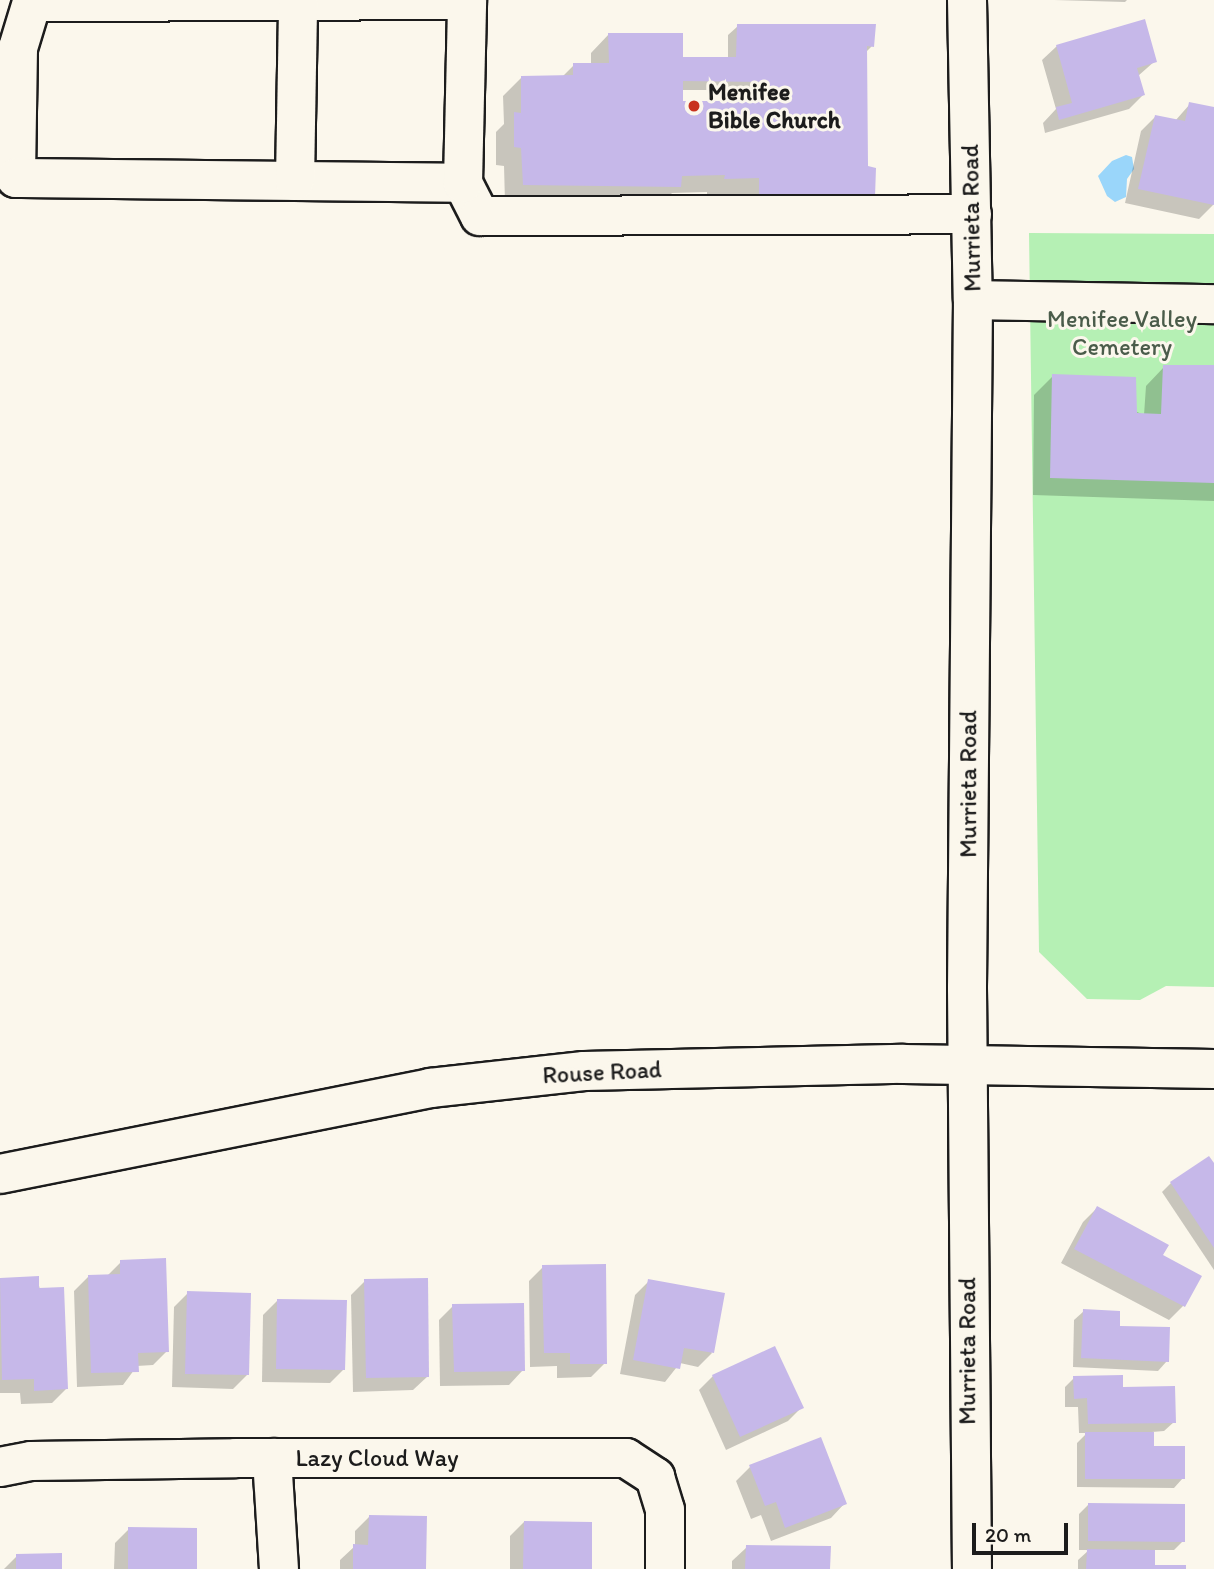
<!DOCTYPE html>
<html>
<head>
<meta charset="utf-8">
<style>
	body { margin:0 }
	#map { position:relative; width:1214px; height:1569px; overflow:hidden; background:#fbf7ec; font-family:Itim,sans-serif }
	div>[style] { position:absolute }
	.green>* { inset:0; background:#b5f0b4 }
	.water>* { inset:0; background:#9ad6fa }
	.shadow>* { inset:0; background:#0003 }
	.building>* { inset:0; background:#c6b8e9 }
	.roads { filter:drop-shadow(2px 0 #1c1c1c) drop-shadow(-2px 0 #1c1c1c) drop-shadow(0 2px #1c1c1c) drop-shadow(0 -2px #1c1c1c) }
	.minor>* { height:38px; margin:-19px; padding:0 19px; transform-origin:19px; border-radius:19px; background:#fbf7ec }
	.major>* { height:38px; margin:-19px; padding:0 19px; transform-origin:19px; border-radius:19px; background:#fbf7ec }
	.dots>* { width:19px; height:19px; translate:-50% -50%; box-sizing:border-box; border:4px solid #fbf7ec; border-radius:50% }
	span { translate:-50% -50%; white-space:nowrap; text-align:center; line-height:1.15; -webkit-text-stroke:6px #fbf7ec; paint-order:stroke }
	.poi-label { font-size:24px; color:#1c1c1c; font-weight:700 }
	.left { translate:0 -50%; text-align:left }
	.street-label { font-size:24px; color:#1c1c1c }
	.park-label { font-size:24px; color:#4a5c4a }
	.scale { position:absolute; left:972px; top:1523px; width:96px; height:32px; box-sizing:border-box; border:4px solid #1c1c1c; border-top:0; padding-left:9px; font-size:21px; line-height:24px; white-space:nowrap; color:#1c1c1c; -webkit-text-stroke:5px #fbf7ec; paint-order:stroke }
</style>
</head>
<body>
<div id="map">
	<div class="green">
		<i style="clip-path:polygon(1029px 233px,1214px 234px,1214px 987px,1166px 986px,1140px 1000px,1087px 999px,1039px 952px)"></i>
	</div>
	<div class="water">
		<i style="clip-path:polygon(1126px 155px,1132px 157px,1134px 169px,1127px 179px,1126px 197px,1115px 202px,1107px 196px,1098px 176px,1112px 161px)"></i>
	</div>
	<div class="shadow">
		<i style="clip-path:polygon(1054px 0,1127px 0,1125px 2px)"></i>
		<i style="clip-path:polygon(evenodd,738px 26px,872px 46px,865px 53px,866px 167px,873px 196px,707px 197px,707px 192px,672px 193px,661px 205px,505px 203px,504px 166px,496px 165px,496px 132px,504px 124px,503px 96px,522px 77px,562px 77px,574px 65px,591px 65px,591px 53px,609px 34px,682px 59px,728px 59px,728px 35px,738px 26px,682px 90px,748px 90px,748px 103px,682px 103px,682px 90px)"></i>
		<i style="clip-path:polygon(1057px 46px,1155px 61px,1138px 76px,1143px 95px,1129px 109px,1045px 133px,1043px 123px,1056px 109px,1042px 60px)"></i>
		<i style="clip-path:polygon(1190px 104px,1214px 109px,1213px 205px,1199px 219px,1125px 203px,1141px 131px,1155px 117px,1175px 121px)"></i>
		<i style="clip-path:polygon(1164px 367px,1214px 367px,1214px 501px,1033px 495px,1034px 395px,1053px 376px,1144px 415px,1146px 386px)"></i>
		<i style="clip-path:polygon(1214px 1166px,1214px 1270px,1162px 1192px,1171px 1183px)"></i>
		<i style="clip-path:polygon(1097px 1208px,1161px 1256px,1199px 1276px,1183px 1306px,1169px 1320px,1061px 1263px,1083px 1222px)"></i>
		<i style="clip-path:polygon(121px 1262px,167px 1351px,153px 1365px,137px 1366px,123px 1385px,77px 1387px,74px 1291px,88px 1277px,107px 1276px)"></i>
		<i style="clip-path:polygon(543px 1267px,605px 1363px,591px 1377px,557px 1378px,557px 1366px,530px 1367px,529px 1281px)"></i>
		<i style="clip-path:polygon(37px 1278px,66px 1389px,52px 1403px,21px 1404px,20px 1393px,0 1393px,0 1279px)"></i>
		<i style="clip-path:polygon(365px 1281px,428px 1376px,413px 1390px,353px 1392px,351px 1295px)"></i>
		<i style="clip-path:polygon(649px 1281px,712px 1353px,698px 1367px,680px 1363px,665px 1382px,620px 1374px,635px 1295px)"></i>
		<i style="clip-path:polygon(188px 1293px,247px 1375px,233px 1389px,172px 1387px,174px 1307px)"></i>
		<i style="clip-path:polygon(277px 1301px,344px 1369px,330px 1383px,262px 1382px,263px 1315px)"></i>
		<i style="clip-path:polygon(453px 1306px,523px 1370px,509px 1385px,440px 1386px,439px 1320px)"></i>
		<i style="clip-path:polygon(1084px 1311px,1118px 1327px,1167px 1361px,1158px 1371px,1073px 1367px,1074px 1320px)"></i>
		<i style="clip-path:polygon(713px 1376px,802px 1407px,788px 1421px,726px 1450px,699px 1390px)"></i>
		<i style="clip-path:polygon(1074px 1378px,1121px 1389px,1174px 1422px,1164px 1431px,1152px 1432px,1152px 1448px,1183px 1478px,1174px 1488px,1077px 1487px,1077px 1443px,1087px 1433px,1079px 1433px,1078px 1407px,1065px 1407px,1065px 1387px)"></i>
		<i style="clip-path:polygon(750px 1467px,845px 1503px,831px 1518px,771px 1541px,761px 1515px,751px 1519px,736px 1481px)"></i>
		<i style="clip-path:polygon(1088px 1505px,1183px 1541px,1174px 1550px,1154px 1550px,1153px 1566px,1185px 1569px,1078px 1569px,1078px 1560px,1089px 1550px,1079px 1550px,1079px 1514px)"></i>
		<i style="clip-path:polygon(369px 1517px,424px 1569px,340px 1569px,340px 1560px,355px 1546px,355px 1531px)"></i>
		<i style="clip-path:polygon(524px 1522px,590px 1569px,510px 1569px,510px 1536px)"></i>
		<i style="clip-path:polygon(129px 1529px,195px 1569px,114px 1569px,115px 1543px)"></i>
		<i style="clip-path:polygon(747px 1547px,828px 1569px,732px 1569px,732px 1561px)"></i>
		<i style="clip-path:polygon(17px 1556px,60px 1569px,4px 1569px)"></i>
	</div>
	<div class="building">
		<i style="clip-path:polygon(1145px 19px,1157px 62px,1137px 68px,1145px 95px,1059px 120px,1056px 107px,1072px 103px,1056px 45px)"></i>
		<i style="clip-path:polygon(evenodd,737px 24px,876px 24px,874px 47px,867px 46px,868px 166px,876px 168px,875px 197px,759px 198px,759px 178px,724px 179px,725px 175px,682px 176px,681px 187px,523px 185px,521px 148px,514px 147px,514px 112px,521px 113px,521px 76px,573px 75px,573px 63px,609px 63px,608px 33px,683px 33px,683px 57px,736px 57px,737px 24px,683px 81px,766px 82px,766px 101px,683px 101px,683px 81px)"></i>
		<i style="clip-path:polygon(1189px 102px,1214px 107px,1214px 205px,1138px 189px,1155px 115px,1185px 121px)"></i>
		<i style="clip-path:polygon(1163px 365px,1214px 365px,1214px 483px,1050px 478px,1052px 374px,1136px 377px,1137px 413px,1161px 414px)"></i>
		<i style="clip-path:polygon(1209px 1156px,1214px 1163px,1214px 1248px,1170px 1182px)"></i>
		<i style="clip-path:polygon(1097px 1206px,1169px 1245px,1163px 1255px,1202px 1276px,1185px 1307px,1074px 1249px)"></i>
		<i style="clip-path:polygon(166px 1258px,169px 1352px,138px 1353px,139px 1372px,91px 1373px,88px 1275px,120px 1274px,120px 1260px)"></i>
		<i style="clip-path:polygon(606px 1264px,607px 1364px,570px 1364px,570px 1353px,544px 1353px,542px 1265px)"></i>
		<i style="clip-path:polygon(39px 1276px,39px 1288px,64px 1287px,68px 1389px,34px 1391px,34px 1379px,2px 1380px,0 1278px)"></i>
		<i style="clip-path:polygon(428px 1278px,429px 1377px,366px 1378px,364px 1279px)"></i>
		<i style="clip-path:polygon(648px 1279px,725px 1293px,714px 1353px,684px 1348px,680px 1369px,633px 1360px)"></i>
		<i style="clip-path:polygon(187px 1291px,251px 1293px,249px 1375px,185px 1374px)"></i>
		<i style="clip-path:polygon(277px 1299px,347px 1300px,345px 1370px,276px 1369px)"></i>
		<i style="clip-path:polygon(524px 1303px,525px 1371px,454px 1372px,452px 1304px)"></i>
		<i style="clip-path:polygon(1083px 1309px,1120px 1311px,1120px 1326px,1170px 1327px,1169px 1362px,1081px 1358px)"></i>
		<i style="clip-path:polygon(775px 1346px,804px 1408px,740px 1437px,712px 1375px)"></i>
		<i style="clip-path:polygon(1123px 1375px,1123px 1387px,1175px 1386px,1176px 1423px,1088px 1424px,1087px 1398px,1074px 1399px,1073px 1376px)"></i>
		<i style="clip-path:polygon(1085px 1432px,1154px 1432px,1154px 1446px,1185px 1446px,1185px 1479px,1085px 1479px)"></i>
		<i style="clip-path:polygon(821px 1437px,847px 1504px,785px 1528px,776px 1502px,765px 1506px,749px 1465px)"></i>
		<i style="clip-path:polygon(1088px 1503px,1185px 1504px,1185px 1542px,1088px 1541px)"></i>
		<i style="clip-path:polygon(369px 1515px,427px 1516px,426px 1569px,353px 1569px,353px 1544px,368px 1545px)"></i>
		<i style="clip-path:polygon(524px 1521px,592px 1522px,592px 1569px,523px 1569px)"></i>
		<i style="clip-path:polygon(128px 1527px,197px 1528px,197px 1569px,128px 1569px)"></i>
		<i style="clip-path:polygon(746px 1545px,831px 1546px,830px 1569px,745px 1569px)"></i>
		<i style="clip-path:polygon(1087px 1549px,1155px 1550px,1155px 1565px,1186px 1565px,1186px 1569px,1086px 1569px)"></i>
		<i style="clip-path:polygon(62px 1553px,62px 1569px,16px 1569px,16px 1554px)"></i>
	</div>
	<div class="roads">
		<div class="minor">
			<i style="left:456px;top:0;width:424px;rotate:179.7deg"></i>
			<i style="left:32px;top:2px;width:48px;rotate:106.9deg"></i>
			<i style="left:18px;top:48px;width:130px;rotate:90.9deg"></i>
			<i style="left:16px;top:178px;width:447px;rotate:0.6deg"></i>
			<i style="left:463px;top:183px;width:37px;rotate:63deg"></i>
			<i style="left:480px;top:216px;width:492px;rotate:-0.2deg"></i>
			<i style="left:295px;top:181px;width:180px;rotate:-89deg"></i>
			<i style="left:463px;top:183px;width:183px;rotate:-88.7deg"></i>
			<i style="left:973px;top:300px;width:241px;rotate:1deg"></i>
			<i style="left:0;top:1174px;width:439px;rotate:-11.3deg"></i>
			<i style="left:430px;top:1088px;width:155px;rotate:-6.3deg"></i>
			<i style="left:584px;top:1071px;width:319px;rotate:-1.3deg"></i>
			<i style="left:903px;top:1064px;width:311px;rotate:0.9deg"></i>
			<i style="left:272px;top:1458px;width:111px;rotate:86.4deg"></i>
			<i style="left:0;top:1467px;width:32px;rotate:-11deg"></i>
			<i style="left:31px;top:1461px;width:205px;rotate:-0.8deg"></i>
			<i style="left:236px;top:1458px;width:390px"></i>
			<i style="left:626px;top:1458px;width:35px;rotate:33deg"></i>
			<i style="left:655px;top:1477px;width:34px;rotate:73deg"></i>
			<i style="left:665px;top:1510px;width:59px;rotate:90deg"></i>
		</div>
		<div class="major">
			<i style="left:967px;top:0;width:300px;rotate:88.9deg"></i>
			<i style="left:973px;top:300px;width:688px;rotate:90.5deg"></i>
			<i style="left:967px;top:988px;width:581px;rotate:89.51deg"></i>
		</div>
	</div>
	<div class="dots">
		<i style="left:694px;top:106px;background:#c8321e"></i>
	</div>
	<div class="poi-label">
		<span class="left" style="left:708px;top:106px">Menifee<br>Bible Church</span>
	</div>
	<div class="street-label">
		<span style="left:971px;top:218px;rotate:-91deg">Murrieta Road</span>
		<span style="left:968px;top:784px;rotate:-90deg">Murrieta Road</span>
		<span style="left:602px;top:1072px;rotate:-3deg">Rouse Road</span>
		<span style="left:967px;top:1351px;rotate:-90deg">Murrieta Road</span>
		<span style="left:377px;top:1458px">Lazy Cloud Way</span>
	</div>
	<div class="park-label">
		<span style="left:1122px;top:333px">Menifee Valley<br>Cemetery</span>
	</div>
	<div class="scale">20 m</div>
</div>
</body>
</html>
